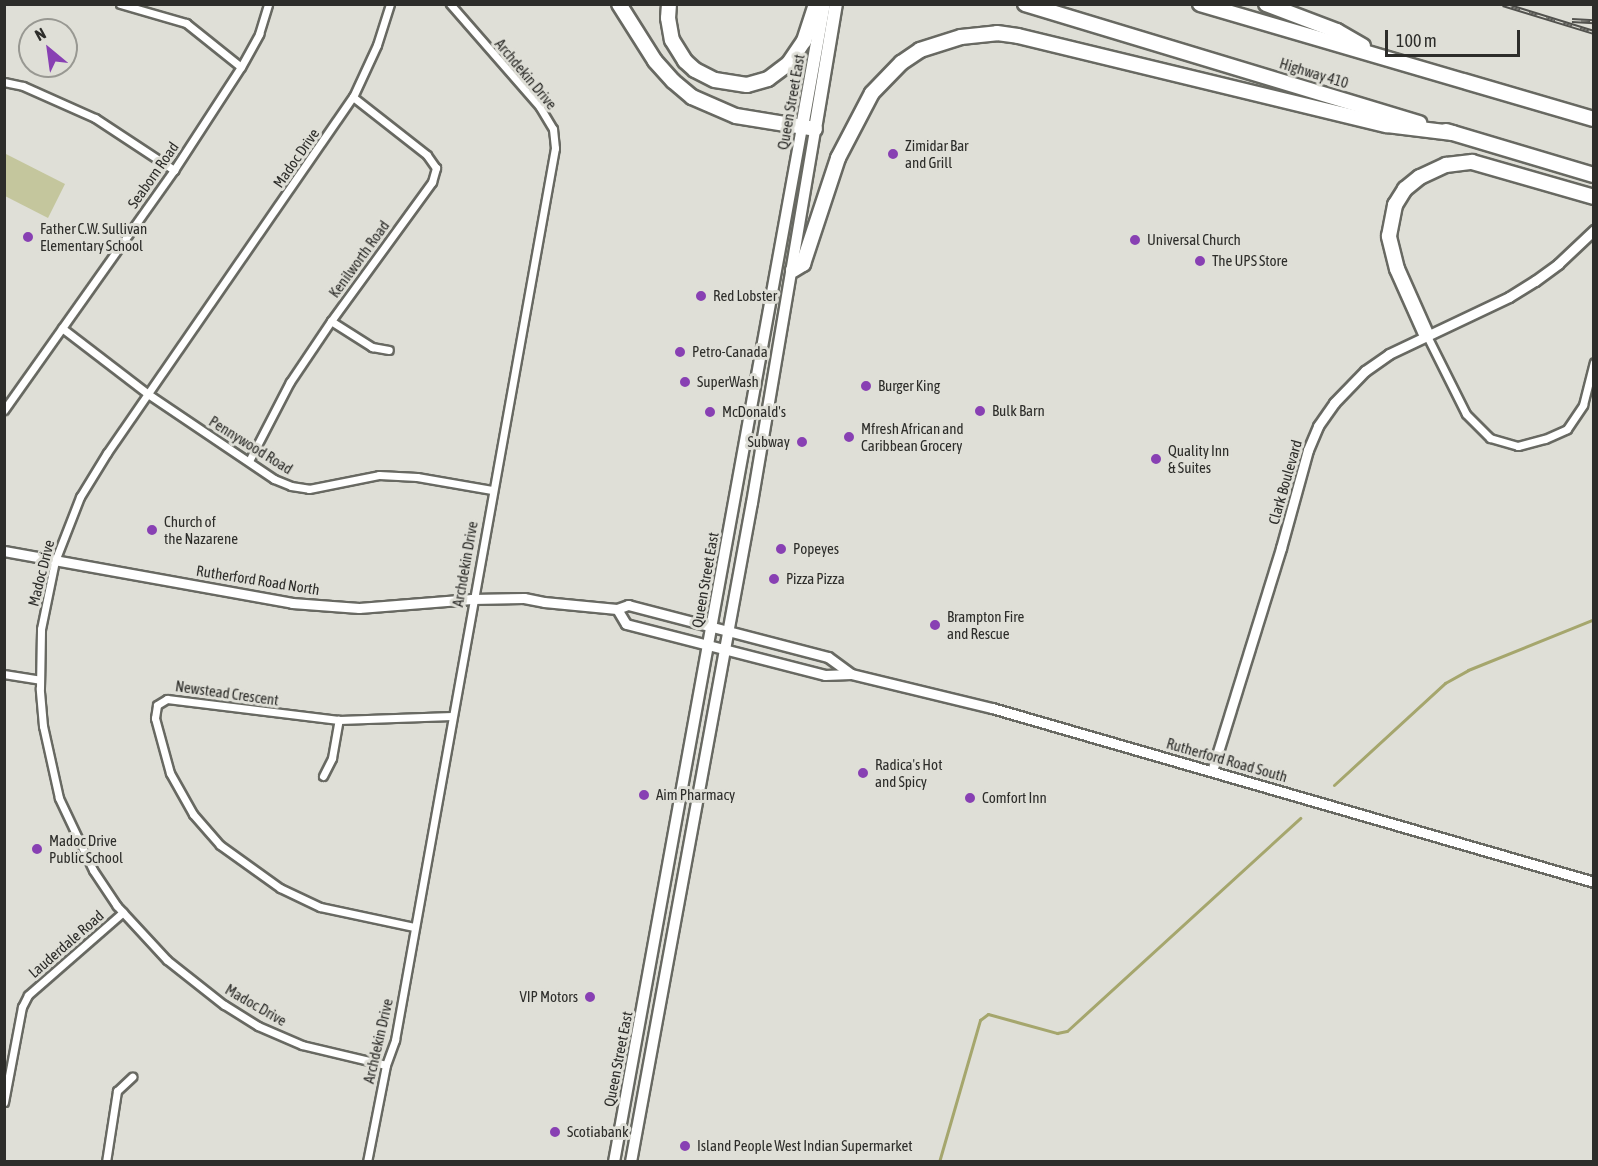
<!DOCTYPE html>
<html>
<head>
<meta charset="utf-8">
<style>
	body { margin:0 }
	#map { position:relative; width:1598px; height:1166px; overflow:hidden; background:#dfdfd7; font-family:"Asap Condensed",sans-serif }
	div>[style] { position:absolute }
	.green>* { inset:0; background:#c4c69d }
	.stream>* { height:3px; margin:-1.5px; padding:0 1.5px; transform-origin:1.5px; border-radius:1.5px; background:#a5a66d }
	.roads { filter:drop-shadow(2px 0 #686962) drop-shadow(-2px 0 #686962) drop-shadow(0 2px #686962) drop-shadow(0 -2px #686962) }
	.minor>* { height:7px; margin:-3.5px; padding:0 3.5px; transform-origin:3.5px; border-radius:3.5px; background:#fff }
	.tertiary>* { height:9px; margin:-4.5px; padding:0 4.5px; transform-origin:4.5px; border-radius:4.5px; background:#fff }
	.secondary>* { height:10px; margin:-5px; padding:0 5px; transform-origin:5px; border-radius:5px; background:#fff }
	.primary>* { height:12px; margin:-6px; padding:0 6px; transform-origin:6px; border-radius:6px; background:#fff }
	.motorway>* { height:14px; margin:-7px; padding:0 7px; transform-origin:7px; border-radius:7px; background:#fff }
	.rail>* { height:5px; margin-top:-2.5px; transform-origin:0; background:repeating-linear-gradient(90deg,#dfdfd7 0 9px,#52524e 0 18px); box-sizing:border-box; border-block:2px solid #52524e }
	.dots>* { width:16px; height:16px; translate:-50% -50%; box-sizing:border-box; border:3px solid #dfdfd7; border-radius:50% }
	span { translate:-50% -50%; white-space:nowrap; text-align:center; line-height:1.15; -webkit-text-stroke:6px #dfdfd7; paint-order:stroke }
	.street-label { font-size:15px; color:#2d2d2a }
	.poi-label { font-size:15px; color:#2d2d2a }
	.left { translate:0 -50%; text-align:left }
	.right { translate:-100% -50%; text-align:right }
	.frame { position:absolute; inset:0; border:6px solid #2d2d2a; pointer-events:none }
	.north { position:absolute; left:18px; top:18px; width:60px; height:60px; box-sizing:border-box; background:#dfdfd7; border:2px solid #989892; border-radius:50%; rotate:331deg; font-size:16px; font-weight:700; line-height:24px; text-align:center; color:#2d2d2a }
	.north::after { content:''; display:block; margin:auto; width:21px; height:27px; background:#8840b3; clip-path:polygon(50% 0,100% 100%,50% 72%,0 100%) }
	.scale { position:absolute; left:1385px; top:30px; width:135px; height:27px; box-sizing:border-box; border:3px solid #2d2d2a; border-top:0; padding-left:8px; font-size:18px; line-height:21px; white-space:nowrap; color:#2d2d2a; -webkit-text-stroke:4px #dfdfd7; paint-order:stroke }
</style>
</head>
<body>
<div id="map">
	<div class="green">
		<i style="clip-path:polygon(4px 153px,65px 184px,48px 218px,5px 196px)"></i>
	</div>
	<div class="stream">
		<i style="left:1334px;top:785px;width:151px;rotate:-42.6deg"></i>
		<i style="left:1445px;top:683px;width:26px;rotate:-29deg"></i>
		<i style="left:1468px;top:670px;width:136px;rotate:-22deg"></i>
		<i style="left:939px;top:1162px;width:148px;rotate:-73.9deg"></i>
		<i style="left:980px;top:1020px;width:10px;rotate:-37deg"></i>
		<i style="left:988px;top:1014px;width:72px;rotate:15.4deg"></i>
		<i style="left:1057px;top:1033px;width:10px;rotate:-11deg"></i>
		<i style="left:1067px;top:1031px;width:316px;rotate:-42.4deg"></i>
	</div>
	<div class="roads">
		<div class="minor">
			<i style="left:120px;top:4px;width:69px;rotate:16.1deg"></i>
			<i style="left:186px;top:23px;width:70px;rotate:38.7deg"></i>
			<i style="left:4px;top:82px;width:19px;rotate:12deg"></i>
			<i style="left:23px;top:86px;width:79px;rotate:24deg"></i>
			<i style="left:95px;top:118px;width:95px;rotate:33.4deg"></i>
			<i style="left:331px;top:321px;width:49px;rotate:32.4deg"></i>
			<i style="left:372px;top:347px;width:17px;rotate:10deg"></i>
			<i style="left:62px;top:328px;width:108px;rotate:37.5deg"></i>
			<i style="left:148px;top:394px;width:152px;rotate:34deg"></i>
			<i style="left:274px;top:479px;width:18px;rotate:22deg"></i>
			<i style="left:291px;top:486px;width:18px;rotate:9deg"></i>
			<i style="left:309px;top:489px;width:71px;rotate:-11.3deg"></i>
			<i style="left:379px;top:475px;width:38px;rotate:3deg"></i>
			<i style="left:417px;top:477px;width:76px;rotate:9.8deg"></i>
			<i style="left:1426px;top:334px;width:89px;rotate:63.4deg"></i>
			<i style="left:1466px;top:414px;width:34px;rotate:45deg"></i>
			<i style="left:1490px;top:438px;width:29px;rotate:16deg"></i>
			<i style="left:1518px;top:446px;width:28px;rotate:-15deg"></i>
			<i style="left:1545px;top:439px;width:24px;rotate:-24deg"></i>
			<i style="left:1567px;top:429px;width:29px;rotate:-56deg"></i>
			<i style="left:1583px;top:405px;width:44px;rotate:-75.7deg"></i>
			<i style="left:4px;top:410px;width:294px;rotate:-54.7deg"></i>
			<i style="left:174px;top:170px;width:123px;rotate:-57deg"></i>
			<i style="left:241px;top:67px;width:38px;rotate:-61deg"></i>
			<i style="left:259px;top:34px;width:31px;rotate:-73deg"></i>
			<i style="left:249px;top:461px;width:89px;rotate:-62.6deg"></i>
			<i style="left:290px;top:382px;width:73px;rotate:-56.1deg"></i>
			<i style="left:331px;top:321px;width:172px;rotate:-54deg"></i>
			<i style="left:432px;top:182px;width:15px;rotate:-74deg"></i>
			<i style="left:436px;top:168px;width:16px;rotate:-125deg"></i>
			<i style="left:427px;top:155px;width:94px;rotate:-141.9deg"></i>
			<i style="left:4px;top:674px;width:36px;rotate:9deg"></i>
			<i style="left:323px;top:776px;width:20px;rotate:-63deg"></i>
			<i style="left:332px;top:758px;width:39px;rotate:-80deg"></i>
			<i style="left:414px;top:927px;width:96px;rotate:-168deg"></i>
			<i style="left:320px;top:907px;width:44px;rotate:-154.6deg"></i>
			<i style="left:280px;top:888px;width:74px;rotate:-144.4deg"></i>
			<i style="left:220px;top:845px;width:41px;rotate:-131.1deg"></i>
			<i style="left:193px;top:814px;width:47px;rotate:-119.3deg"></i>
			<i style="left:170px;top:773px;width:57px;rotate:-105.3deg"></i>
			<i style="left:155px;top:718px;width:13px;rotate:-81deg"></i>
			<i style="left:157px;top:705px;width:12px;rotate:-31deg"></i>
			<i style="left:167px;top:699px;width:173px;rotate:7deg"></i>
			<i style="left:339px;top:720px;width:113px;rotate:-2deg"></i>
			<i style="left:386px;top:1065px;width:86px;rotate:-166.6deg"></i>
			<i style="left:302px;top:1045px;width:48px;rotate:-156.6deg"></i>
			<i style="left:258px;top:1026px;width:40px;rotate:-148deg"></i>
			<i style="left:224px;top:1005px;width:73px;rotate:-141.7deg"></i>
			<i style="left:167px;top:960px;width:74px;rotate:-132.8deg"></i>
			<i style="left:117px;top:906px;width:43px;rotate:-123.7deg"></i>
			<i style="left:93px;top:870px;width:80px;rotate:-115.3deg"></i>
			<i style="left:59px;top:798px;width:74px;rotate:-102.5deg"></i>
			<i style="left:43px;top:726px;width:38px;rotate:-95deg"></i>
			<i style="left:40px;top:688px;width:59px;rotate:-89deg"></i>
			<i style="left:41px;top:629px;width:69px;rotate:-78.4deg"></i>
			<i style="left:55px;top:561px;width:69px;rotate:-68.7deg"></i>
			<i style="left:80px;top:497px;width:52px;rotate:-58.5deg"></i>
			<i style="left:107px;top:453px;width:433px;rotate:-55.4deg"></i>
			<i style="left:353px;top:97px;width:57px;rotate:-65.2deg"></i>
			<i style="left:377px;top:45px;width:43px;rotate:-72.4deg"></i>
			<i style="left:4px;top:1102px;width:97px;rotate:-79.3deg"></i>
			<i style="left:22px;top:1007px;width:13px;rotate:-63deg"></i>
			<i style="left:28px;top:995px;width:126px;rotate:-41.1deg"></i>
			<i style="left:106px;top:1162px;width:72px;rotate:-81.2deg"></i>
			<i style="left:117px;top:1091px;width:21px;rotate:-43deg"></i>
			<i style="left:367px;top:1162px;width:99px;rotate:-78.9deg"></i>
			<i style="left:386px;top:1065px;width:27px;rotate:-70deg"></i>
			<i style="left:395px;top:1040px;width:906px;rotate:-79.83deg"></i>
			<i style="left:555px;top:148px;width:19px;rotate:-96deg"></i>
			<i style="left:553px;top:129px;width:26px;rotate:-121deg"></i>
			<i style="left:540px;top:107px;width:137px;rotate:-131.1deg"></i>
		</div>
		<div class="tertiary">
			<i style="left:4px;top:551px;width:293px;rotate:10.2deg"></i>
			<i style="left:292px;top:603px;width:67px;rotate:4.3deg"></i>
			<i style="left:359px;top:608px;width:113px;rotate:-4.6deg"></i>
			<i style="left:472px;top:599px;width:52px;rotate:-1.1deg"></i>
			<i style="left:524px;top:598px;width:20px;rotate:11deg"></i>
			<i style="left:544px;top:602px;width:73px;rotate:5.5deg"></i>
			<i style="left:617px;top:609px;width:12px;rotate:-20deg"></i>
			<i style="left:628px;top:605px;width:207px;rotate:14.6deg"></i>
			<i style="left:828px;top:657px;width:29px;rotate:36deg"></i>
			<i style="left:617px;top:609px;width:17px;rotate:59deg"></i>
			<i style="left:626px;top:624px;width:205px;rotate:14.4deg"></i>
			<i style="left:825px;top:675px;width:26px;rotate:-2deg"></i>
			<i style="left:851px;top:674px;width:145px;rotate:13.6deg"></i>
			<i style="left:992px;top:708px;width:627px;rotate:16.12deg"></i>
			<i style="left:1212px;top:771px;width:233px;rotate:-72.8deg"></i>
			<i style="left:1281px;top:548px;width:102px;rotate:-74.6deg"></i>
			<i style="left:1308px;top:450px;width:26px;rotate:-67deg"></i>
			<i style="left:1318px;top:426px;width:28px;rotate:-55deg"></i>
			<i style="left:1334px;top:403px;width:45px;rotate:-45.9deg"></i>
			<i style="left:1365px;top:371px;width:29px;rotate:-35deg"></i>
			<i style="left:1389px;top:354px;width:133px;rotate:-25.4deg"></i>
			<i style="left:1509px;top:297px;width:31px;rotate:-32deg"></i>
			<i style="left:1535px;top:281px;width:29px;rotate:-36deg"></i>
			<i style="left:1558px;top:264px;width:50px;rotate:-43.4deg"></i>
		</div>
		<div class="secondary">
			<i style="left:614px;top:1162px;width:1052px;rotate:-79.7deg"></i>
			<i style="left:631px;top:1162px;width:670px;rotate:-79.6deg"></i>
			<i style="left:752px;top:503px;width:379px;rotate:-80.4deg"></i>
		</div>
		<div class="primary">
			<i style="left:802px;top:127px;width:125px;rotate:-79.9deg"></i>
			<i style="left:815px;top:129px;width:127px;rotate:-80.5deg"></i>
		</div>
		<div class="motorway">
			<i style="left:619px;top:4px;width:67px;rotate:57.7deg"></i>
			<i style="left:655px;top:61px;width:27px;rotate:48deg"></i>
			<i style="left:673px;top:81px;width:25px;rotate:40deg"></i>
			<i style="left:692px;top:97px;width:48px;rotate:23.4deg"></i>
			<i style="left:736px;top:116px;width:80px;rotate:9.3deg"></i>
			<i style="left:669px;top:4px;width:14px;rotate:94deg"></i>
			<i style="left:668px;top:18px;width:22px;rotate:80deg"></i>
			<i style="left:672px;top:40px;width:25px;rotate:58deg"></i>
			<i style="left:685px;top:61px;width:13px;rotate:42deg"></i>
			<i style="left:695px;top:70px;width:22px;rotate:27deg"></i>
			<i style="left:715px;top:80px;width:32px;rotate:9deg"></i>
			<i style="left:747px;top:85px;width:22px;rotate:-16deg"></i>
			<i style="left:768px;top:79px;width:26px;rotate:-37deg"></i>
			<i style="left:789px;top:63px;width:27px;rotate:-56deg"></i>
			<i style="left:804px;top:41px;width:39px;rotate:-72deg"></i>
			<i style="left:1025px;top:4px;width:412px;rotate:16.8deg"></i>
			<i style="left:1200px;top:4px;width:410px;rotate:16.3deg"></i>
			<i style="left:1266px;top:4px;width:76px;rotate:20.8deg"></i>
			<i style="left:1337px;top:31px;width:30px;rotate:30deg"></i>
			<i style="left:1446px;top:131px;width:154px;rotate:16.6deg"></i>
			<i style="left:793px;top:270px;width:12px;rotate:-31deg"></i>
			<i style="left:803px;top:264px;width:112px;rotate:-71.7deg"></i>
			<i style="left:838px;top:158px;width:73px;rotate:-62.4deg"></i>
			<i style="left:872px;top:93px;width:42px;rotate:-46deg"></i>
			<i style="left:901px;top:63px;width:23px;rotate:-34deg"></i>
			<i style="left:920px;top:50px;width:43px;rotate:-17.6deg"></i>
			<i style="left:961px;top:37px;width:36px;rotate:-6deg"></i>
			<i style="left:997px;top:33px;width:21px;rotate:8deg"></i>
			<i style="left:1018px;top:36px;width:380px;rotate:13.6deg"></i>
			<i style="left:1387px;top:125px;width:66px;rotate:6.9deg"></i>
			<i style="left:1426px;top:334px;width:71px;rotate:-114deg"></i>
			<i style="left:1397px;top:269px;width:34px;rotate:-104deg"></i>
			<i style="left:1389px;top:236px;width:32px;rotate:-79deg"></i>
			<i style="left:1395px;top:205px;width:19px;rotate:-58deg"></i>
			<i style="left:1405px;top:189px;width:19px;rotate:-39deg"></i>
			<i style="left:1420px;top:177px;width:29px;rotate:-25deg"></i>
			<i style="left:1446px;top:165px;width:26px;rotate:-7deg"></i>
			<i style="left:1472px;top:162px;width:127px;rotate:16deg"></i>
		</div>
	</div>
	<div class="rail">
		<i style="left:1503px;top:4px;width:95px;rotate:17.1deg"></i>
		<i style="left:1572px;top:20px;width:22px;rotate:3deg"></i>
	</div>
	<div class="dots">
		<i style="left:893px;top:154px;background:#8840b3"></i>
		<i style="left:28px;top:237px;background:#8840b3"></i>
		<i style="left:1135px;top:240px;background:#8840b3"></i>
		<i style="left:1200px;top:261px;background:#8840b3"></i>
		<i style="left:701px;top:296px;background:#8840b3"></i>
		<i style="left:680px;top:352px;background:#8840b3"></i>
		<i style="left:685px;top:382px;background:#8840b3"></i>
		<i style="left:866px;top:386px;background:#8840b3"></i>
		<i style="left:980px;top:411px;background:#8840b3"></i>
		<i style="left:710px;top:412px;background:#8840b3"></i>
		<i style="left:849px;top:437px;background:#8840b3"></i>
		<i style="left:802px;top:442px;background:#8840b3"></i>
		<i style="left:1156px;top:459px;background:#8840b3"></i>
		<i style="left:152px;top:530px;background:#8840b3"></i>
		<i style="left:781px;top:549px;background:#8840b3"></i>
		<i style="left:774px;top:579px;background:#8840b3"></i>
		<i style="left:935px;top:625px;background:#8840b3"></i>
		<i style="left:863px;top:773px;background:#8840b3"></i>
		<i style="left:644px;top:795px;background:#8840b3"></i>
		<i style="left:970px;top:798px;background:#8840b3"></i>
		<i style="left:37px;top:849px;background:#8840b3"></i>
		<i style="left:590px;top:997px;background:#8840b3"></i>
		<i style="left:555px;top:1132px;background:#8840b3"></i>
		<i style="left:685px;top:1146px;background:#8840b3"></i>
	</div>
	<div class="street-label">
		<span style="left:1314px;top:73px;rotate:17deg">Highway 410</span>
		<span style="left:526px;top:74px;rotate:50deg">Archdekin Drive</span>
		<span style="left:791px;top:102px;rotate:-80deg">Queen Street East</span>
		<span style="left:296px;top:158px;rotate:-55deg">Madoc Drive</span>
		<span style="left:153px;top:175px;rotate:-55deg">Seaborn Road</span>
		<span style="left:359px;top:259px;rotate:-54deg">Kenilworth Road</span>
		<span style="left:251px;top:445px;rotate:32deg">Pennywood Road</span>
		<span style="left:1285px;top:482px;rotate:-74deg">Clark Boulevard</span>
		<span style="left:465px;top:564px;rotate:-80deg">Archdekin Drive</span>
		<span style="left:41px;top:573px;rotate:-76deg">Madoc Drive</span>
		<span style="left:258px;top:580px;rotate:9deg">Rutherford Road North</span>
		<span style="left:705px;top:580px;rotate:-80deg">Queen Street East</span>
		<span style="left:227px;top:693px;rotate:8deg">Newstead Crescent</span>
		<span style="left:1227px;top:760px;rotate:16deg">Rutherford Road South</span>
		<span style="left:66px;top:944px;rotate:-41deg">Lauderdale Road</span>
		<span style="left:256px;top:1005px;rotate:30deg">Madoc Drive</span>
		<span style="left:378px;top:1041px;rotate:-77deg">Archdekin Drive</span>
		<span style="left:618px;top:1059px;rotate:-79deg">Queen Street East</span>
	</div>
	<div class="poi-label">
		<span class="left" style="left:905px;top:154px">Zimidar Bar<br>and Grill</span>
		<span class="left" style="left:40px;top:237px">Father C.W. Sullivan<br>Elementary School</span>
		<span class="left" style="left:1147px;top:240px">Universal Church</span>
		<span class="left" style="left:1212px;top:261px">The UPS Store</span>
		<span class="left" style="left:713px;top:296px">Red Lobster</span>
		<span class="left" style="left:692px;top:352px">Petro-Canada</span>
		<span class="left" style="left:697px;top:382px">SuperWash</span>
		<span class="left" style="left:878px;top:386px">Burger King</span>
		<span class="left" style="left:992px;top:411px">Bulk Barn</span>
		<span class="left" style="left:722px;top:412px">McDonald's</span>
		<span class="left" style="left:861px;top:437px">Mfresh African and<br>Caribbean Grocery</span>
		<span class="right" style="left:790px;top:442px">Subway</span>
		<span class="left" style="left:1168px;top:459px">Quality Inn<br>&amp; Suites</span>
		<span class="left" style="left:164px;top:530px">Church of<br>the Nazarene</span>
		<span class="left" style="left:793px;top:549px">Popeyes</span>
		<span class="left" style="left:786px;top:579px">Pizza Pizza</span>
		<span class="left" style="left:947px;top:625px">Brampton Fire<br>and Rescue</span>
		<span class="left" style="left:875px;top:773px">Radica's Hot<br>and Spicy</span>
		<span class="left" style="left:656px;top:795px">Aim Pharmacy</span>
		<span class="left" style="left:982px;top:798px">Comfort Inn</span>
		<span class="left" style="left:49px;top:849px">Madoc Drive<br>Public School</span>
		<span class="right" style="left:578px;top:997px">VIP Motors</span>
		<span class="left" style="left:567px;top:1132px">Scotiabank</span>
		<span class="left" style="left:697px;top:1146px">Island People West Indian Supermarket</span>
	</div>
	<div class="frame"></div>
	<div class="north">N</div>
	<div class="scale">100 m</div>
</div>
</body>
</html>
